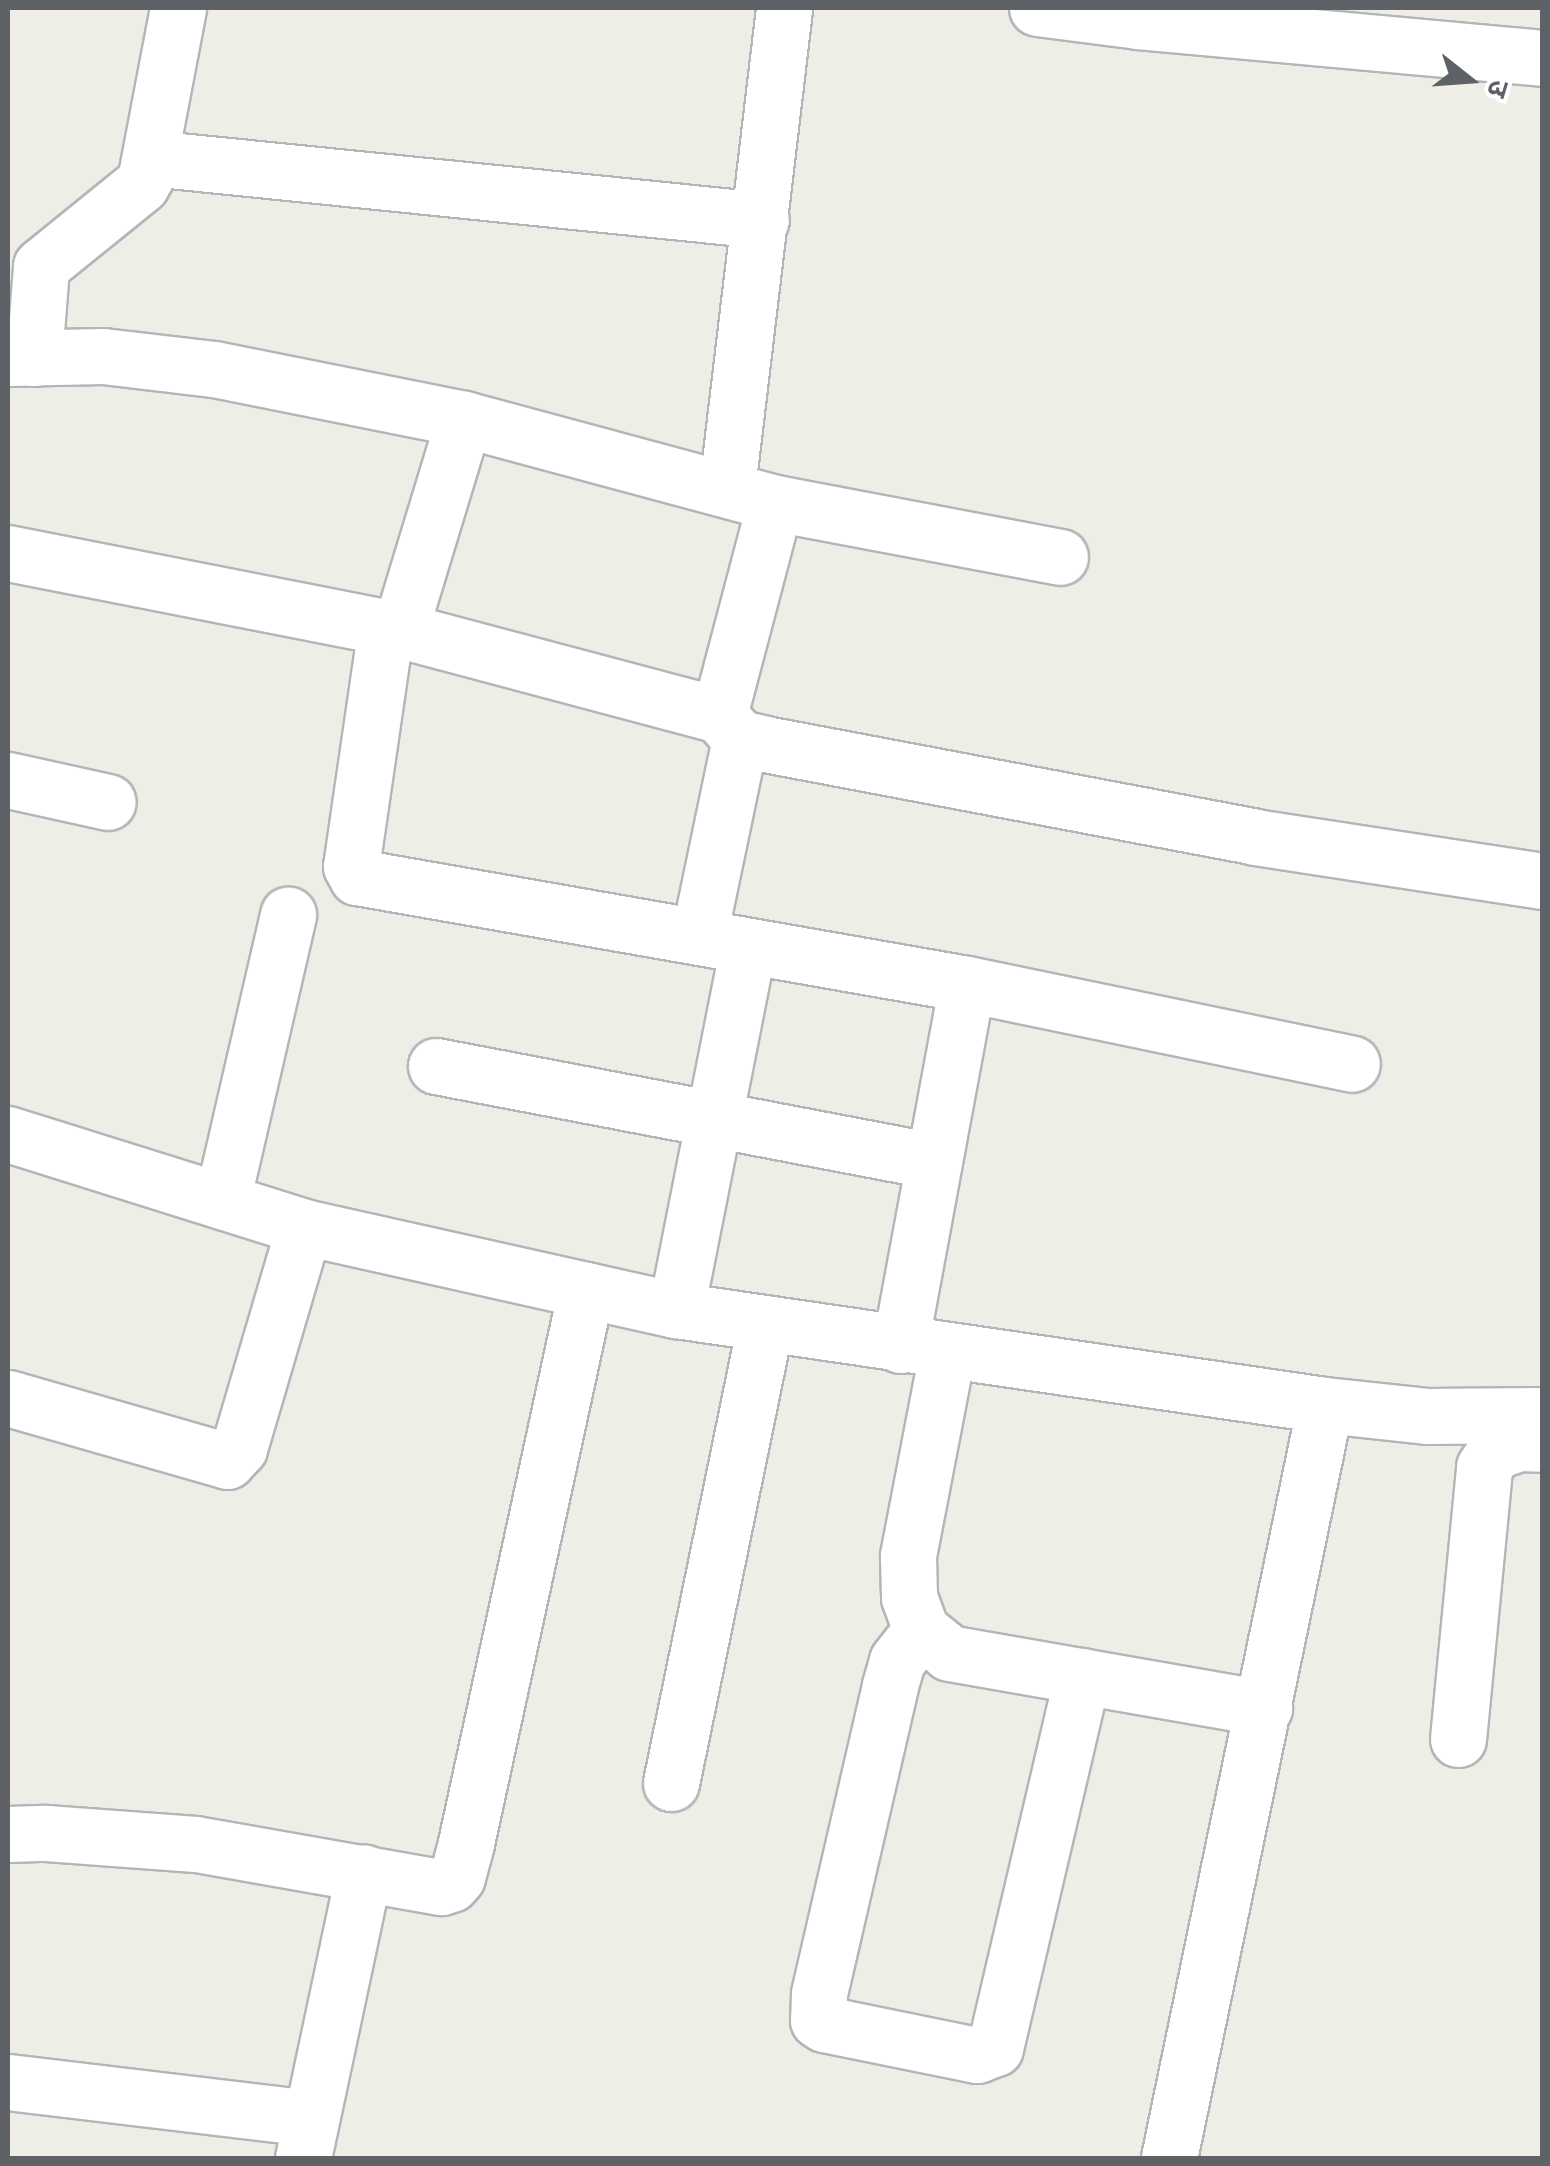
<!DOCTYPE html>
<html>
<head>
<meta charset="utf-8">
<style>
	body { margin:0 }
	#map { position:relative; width:1550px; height:2166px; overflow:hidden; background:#eeede6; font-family:"Public Sans","Noto Sans Devanagari",sans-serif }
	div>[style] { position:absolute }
	.roads { filter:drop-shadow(2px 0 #b3b6b9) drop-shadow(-2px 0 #b3b6b9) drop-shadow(0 2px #b3b6b9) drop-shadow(0 -2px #b3b6b9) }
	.minor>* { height:55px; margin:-27.5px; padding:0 27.5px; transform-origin:27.5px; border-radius:27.5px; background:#fff }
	span { translate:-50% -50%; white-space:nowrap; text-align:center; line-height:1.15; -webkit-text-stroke:10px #fff; paint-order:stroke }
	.frame { position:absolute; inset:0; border:10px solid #5e6165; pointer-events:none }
	.north { position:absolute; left:1420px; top:30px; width:100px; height:100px; -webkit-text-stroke:8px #fff; paint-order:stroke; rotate:107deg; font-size:28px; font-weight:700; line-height:40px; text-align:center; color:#5e6165 }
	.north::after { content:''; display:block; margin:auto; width:35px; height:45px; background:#5e6165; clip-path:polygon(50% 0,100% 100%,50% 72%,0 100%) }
</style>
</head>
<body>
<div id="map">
	<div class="roads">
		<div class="minor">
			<i style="left:1037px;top:8px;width:102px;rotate:7.3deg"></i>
			<i style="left:1138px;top:21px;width:13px;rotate:-77deg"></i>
			<i style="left:1138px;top:21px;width:406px;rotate:5.2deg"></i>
			<i style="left:150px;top:158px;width:614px;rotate:5.79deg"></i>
			<i style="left:8px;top:358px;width:95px;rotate:-1.2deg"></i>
			<i style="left:103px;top:356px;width:112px;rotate:6.7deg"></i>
			<i style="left:214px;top:369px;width:255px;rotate:11.3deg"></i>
			<i style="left:464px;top:419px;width:220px;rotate:106.9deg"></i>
			<i style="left:34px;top:358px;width:92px;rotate:-85.6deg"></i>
			<i style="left:41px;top:266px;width:129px;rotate:-39deg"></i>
			<i style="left:141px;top:185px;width:10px;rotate:-61deg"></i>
			<i style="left:146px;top:176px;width:171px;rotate:-79.2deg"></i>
			<i style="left:464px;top:419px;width:322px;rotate:15.1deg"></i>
			<i style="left:775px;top:503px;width:290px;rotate:10.7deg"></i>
			<i style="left:727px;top:487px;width:482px;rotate:-83.2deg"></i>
			<i style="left:8px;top:553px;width:399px;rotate:11.1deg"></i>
			<i style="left:400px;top:630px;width:330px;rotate:14.9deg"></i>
			<i style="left:719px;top:715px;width:31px;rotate:48deg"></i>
			<i style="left:740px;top:738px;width:26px;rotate:13deg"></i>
			<i style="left:765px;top:744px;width:499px;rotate:10.7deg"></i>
			<i style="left:1255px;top:837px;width:290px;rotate:8.7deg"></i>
			<i style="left:386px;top:627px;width:242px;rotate:98.3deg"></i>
			<i style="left:351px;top:866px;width:13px;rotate:61deg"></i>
			<i style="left:357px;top:877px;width:619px;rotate:9.95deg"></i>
			<i style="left:967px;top:984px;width:393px;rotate:11.7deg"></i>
			<i style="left:719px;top:715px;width:219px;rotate:-75.2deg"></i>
			<i style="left:8px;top:780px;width:102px;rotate:12.4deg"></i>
			<i style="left:699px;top:935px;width:201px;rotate:-78.2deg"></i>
			<i style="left:436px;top:1066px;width:507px;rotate:10.8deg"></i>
			<i style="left:8px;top:1134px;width:310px;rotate:17.4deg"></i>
			<i style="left:304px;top:1227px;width:381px;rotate:12.6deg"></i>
			<i style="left:676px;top:1310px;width:656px;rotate:8.33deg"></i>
			<i style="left:1325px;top:1405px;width:104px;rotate:6.1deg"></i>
			<i style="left:1428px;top:1416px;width:114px;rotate:-0.5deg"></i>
			<i style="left:222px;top:1201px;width:294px;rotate:-77deg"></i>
			<i style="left:676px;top:1310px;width:369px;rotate:-78.8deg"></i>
			<i style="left:900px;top:1345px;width:367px;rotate:-79.5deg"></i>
			<i style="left:947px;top:1353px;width:207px;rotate:100.9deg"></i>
			<i style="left:908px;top:1556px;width:41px;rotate:88.6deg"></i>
			<i style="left:909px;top:1597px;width:35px;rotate:70deg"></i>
			<i style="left:921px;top:1630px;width:36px;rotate:39deg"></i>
			<i style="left:949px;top:1653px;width:320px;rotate:9.9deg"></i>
			<i style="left:8px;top:1398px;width:228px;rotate:16deg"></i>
			<i style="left:227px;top:1461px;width:18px;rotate:-47deg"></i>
			<i style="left:239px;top:1448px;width:230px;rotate:-73.6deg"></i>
			<i style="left:921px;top:1630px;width:39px;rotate:128deg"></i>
			<i style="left:897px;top:1661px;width:26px;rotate:106deg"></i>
			<i style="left:890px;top:1686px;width:316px;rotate:103deg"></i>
			<i style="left:819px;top:1994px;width:26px;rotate:92deg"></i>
			<i style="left:818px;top:2020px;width:7px;rotate:34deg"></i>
			<i style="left:824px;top:2024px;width:156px;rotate:11.5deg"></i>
			<i style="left:977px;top:2055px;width:19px;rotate:-21deg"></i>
			<i style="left:995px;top:2048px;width:382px;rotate:-76.8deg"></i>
			<i style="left:1458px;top:1739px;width:273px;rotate:-84.5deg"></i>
			<i style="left:1484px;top:1467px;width:18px;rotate:-56deg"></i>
			<i style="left:1494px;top:1452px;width:27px;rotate:-20deg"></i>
			<i style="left:1519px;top:1443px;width:23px;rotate:2deg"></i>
			<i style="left:671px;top:1783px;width:469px;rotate:-78.4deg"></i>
			<i style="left:8px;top:1834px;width:38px;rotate:-2deg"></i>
			<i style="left:46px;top:1833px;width:150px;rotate:4.2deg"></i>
			<i style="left:196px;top:1844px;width:249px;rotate:10deg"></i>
			<i style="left:441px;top:1887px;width:10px;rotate:-17deg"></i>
			<i style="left:451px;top:1884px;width:9px;rotate:-49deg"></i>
			<i style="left:457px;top:1877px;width:35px;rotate:-75deg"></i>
			<i style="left:466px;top:1843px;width:566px;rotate:-77.76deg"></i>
			<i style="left:8px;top:2082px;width:303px;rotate:6.8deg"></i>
			<i style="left:303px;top:2158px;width:292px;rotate:-78deg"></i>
			<i style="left:1169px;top:2158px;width:769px;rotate:-78.3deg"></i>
		</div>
	</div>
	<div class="frame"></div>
	<div class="north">उ</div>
</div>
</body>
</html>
